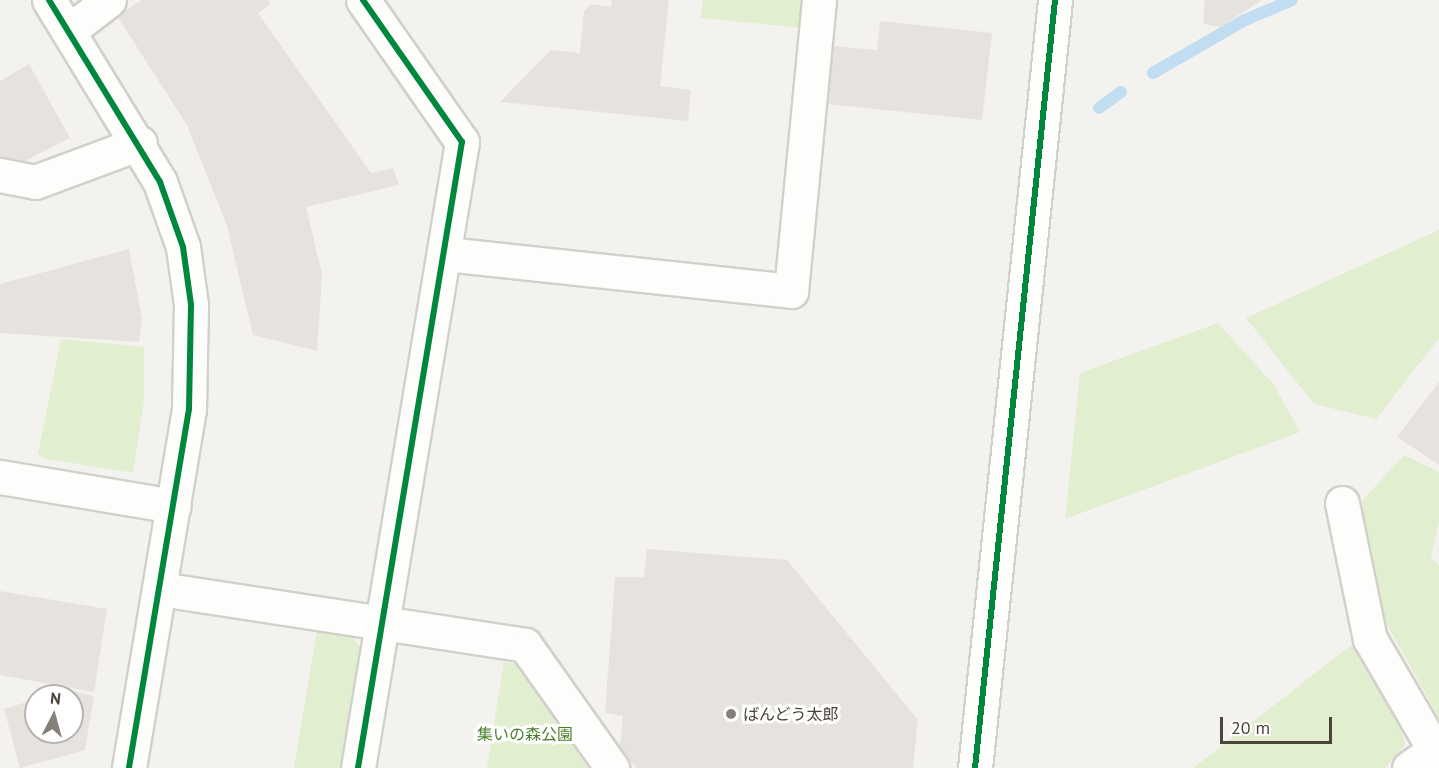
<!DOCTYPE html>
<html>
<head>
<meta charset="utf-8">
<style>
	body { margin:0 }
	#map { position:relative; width:1439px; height:768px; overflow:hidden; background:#f4f2ee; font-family:"PT Sans","Noto Sans JP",sans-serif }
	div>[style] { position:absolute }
	.industrial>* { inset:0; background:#e6e2de }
	.green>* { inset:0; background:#e1eecf }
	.parking>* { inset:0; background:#e6e3df }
	.stream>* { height:12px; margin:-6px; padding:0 6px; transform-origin:6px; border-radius:6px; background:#c0ddf1 }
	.roads { filter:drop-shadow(2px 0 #d2d0cb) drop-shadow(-2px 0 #d2d0cb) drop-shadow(0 2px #d2d0cb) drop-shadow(0 -2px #d2d0cb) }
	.minor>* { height:33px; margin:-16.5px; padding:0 16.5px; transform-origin:16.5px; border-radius:16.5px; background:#fdfdfc }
	.cycleway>* { height:6px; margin:-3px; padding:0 3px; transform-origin:3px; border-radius:3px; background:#00873e }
	.dots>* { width:16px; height:16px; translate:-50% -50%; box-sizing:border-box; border:3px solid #fff; border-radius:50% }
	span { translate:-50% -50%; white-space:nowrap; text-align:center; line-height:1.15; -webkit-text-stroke:6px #fff; paint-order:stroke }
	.poi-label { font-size:16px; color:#4b4439 }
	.left { translate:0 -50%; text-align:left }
	.park-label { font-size:16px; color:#4a7f2a }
	.north { position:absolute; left:24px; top:684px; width:60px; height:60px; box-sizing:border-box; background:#fff; border:2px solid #b7b4b0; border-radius:50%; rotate:6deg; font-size:16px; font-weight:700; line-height:24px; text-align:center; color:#4b4439 }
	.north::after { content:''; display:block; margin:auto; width:21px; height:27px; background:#868178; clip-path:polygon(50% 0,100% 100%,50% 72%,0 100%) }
	.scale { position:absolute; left:1220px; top:717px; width:112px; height:27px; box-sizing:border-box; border:3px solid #4b4439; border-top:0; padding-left:8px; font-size:18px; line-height:21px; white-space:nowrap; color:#4b4439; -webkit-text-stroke:4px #fff; paint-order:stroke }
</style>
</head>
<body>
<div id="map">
	<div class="industrial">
		<i style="clip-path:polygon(66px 690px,94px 696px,85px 750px,20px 768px,4px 709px,36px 699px,36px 732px,72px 732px,72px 696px,47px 696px)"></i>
	</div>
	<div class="green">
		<i style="clip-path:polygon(703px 0,804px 0,801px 28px,701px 18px)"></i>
		<i style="clip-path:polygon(1439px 230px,1439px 338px,1376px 419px,1314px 404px,1246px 318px)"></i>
		<i style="clip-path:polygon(1218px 323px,1274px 385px,1300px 432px,1065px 519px,1080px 373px)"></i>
		<i style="clip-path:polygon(61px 339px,144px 347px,144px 400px,133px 473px,42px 458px,38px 453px)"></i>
		<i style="clip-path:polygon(1404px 455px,1439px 472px,1439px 521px,1431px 557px,1439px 566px,1439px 718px,1382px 615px,1360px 503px)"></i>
		<i style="clip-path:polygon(317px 631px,352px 636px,363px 652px,345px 768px,294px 768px)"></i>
		<i style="clip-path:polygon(1354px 643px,1399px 718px,1405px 745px,1385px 768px,1193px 768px)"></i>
		<i style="clip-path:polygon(504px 662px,516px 664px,588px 768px,487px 768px)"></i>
	</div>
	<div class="parking">
		<i style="clip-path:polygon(142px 0,268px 0,271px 4px,258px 13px,371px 173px,393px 168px,399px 185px,306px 207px,322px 274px,317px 351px,253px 335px,227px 226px,187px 125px,117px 16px)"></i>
		<i style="clip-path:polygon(612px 0,669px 0,660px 86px,691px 90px,688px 121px,500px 102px,551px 50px,580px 53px,584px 11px,591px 4px,611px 7px)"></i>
		<i style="clip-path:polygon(1205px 0,1262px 0,1220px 27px,1203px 24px)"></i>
		<i style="clip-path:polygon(880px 21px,992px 33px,982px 120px,827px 104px,833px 46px,877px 50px)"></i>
		<i style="clip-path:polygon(29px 64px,70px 138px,17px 165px,0 160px,0 81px)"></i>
		<i style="clip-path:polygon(129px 249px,142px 320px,139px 342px,0 333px,0 284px)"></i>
		<i style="clip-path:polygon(1439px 382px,1439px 465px,1397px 437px)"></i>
		<i style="clip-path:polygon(647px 549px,787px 560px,918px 720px,913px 768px,636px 768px,620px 746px,623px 716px,605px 713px,615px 577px,644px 577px)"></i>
		<i style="clip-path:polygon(0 591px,107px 609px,94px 692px,0 675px)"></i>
	</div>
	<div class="stream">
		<i style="left:1153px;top:73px;width:104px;rotate:-30deg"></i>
		<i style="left:1243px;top:21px;width:53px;rotate:-23.2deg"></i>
		<i style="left:1099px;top:108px;width:27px;rotate:-36deg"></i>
	</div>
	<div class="roads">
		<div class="minor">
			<i style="left:49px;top:0;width:213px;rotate:58.6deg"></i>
			<i style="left:160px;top:182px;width:69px;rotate:70.5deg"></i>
			<i style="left:183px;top:247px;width:59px;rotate:82.1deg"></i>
			<i style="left:191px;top:305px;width:104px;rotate:91.1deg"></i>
			<i style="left:189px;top:409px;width:364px;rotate:99.5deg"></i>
			<i style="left:70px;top:30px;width:49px;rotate:-37.6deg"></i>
			<i style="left:0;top:175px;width:36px;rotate:11deg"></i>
			<i style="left:35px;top:182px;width:112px;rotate:-20.4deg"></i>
			<i style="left:446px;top:254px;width:347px;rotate:6.1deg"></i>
			<i style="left:791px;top:291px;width:292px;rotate:-84.5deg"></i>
			<i style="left:0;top:477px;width:176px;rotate:9.5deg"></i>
			<i style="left:1342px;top:503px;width:139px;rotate:78.4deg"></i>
			<i style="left:1370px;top:639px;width:127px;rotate:59.8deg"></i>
			<i style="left:160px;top:589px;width:369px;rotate:8.7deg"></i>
			<i style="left:525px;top:645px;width:151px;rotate:54.7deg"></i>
			<i style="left:358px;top:768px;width:635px;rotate:-80.57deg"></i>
			<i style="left:462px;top:142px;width:173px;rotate:-124.9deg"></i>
			<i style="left:975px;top:768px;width:772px;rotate:-84.05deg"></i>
			<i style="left:1409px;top:768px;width:37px;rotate:-35deg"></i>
		</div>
	</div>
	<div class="cycleway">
		<i style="left:49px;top:0;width:213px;rotate:58.6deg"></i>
		<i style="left:160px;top:182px;width:69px;rotate:70.5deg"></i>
		<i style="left:183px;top:247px;width:59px;rotate:82.1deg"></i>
		<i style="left:191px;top:305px;width:104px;rotate:91.1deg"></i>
		<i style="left:189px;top:409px;width:364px;rotate:99.5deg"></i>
		<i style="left:358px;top:768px;width:635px;rotate:-80.57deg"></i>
		<i style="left:462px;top:142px;width:173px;rotate:-124.9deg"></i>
		<i style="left:975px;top:768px;width:772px;rotate:-84.05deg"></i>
	</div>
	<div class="dots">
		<i style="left:731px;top:714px;background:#868178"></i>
	</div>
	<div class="poi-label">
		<span class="left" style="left:743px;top:714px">ばんどう太郎</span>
	</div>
	<div class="park-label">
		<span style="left:525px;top:734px">集いの森公園</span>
	</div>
	<div class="north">N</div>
	<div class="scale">20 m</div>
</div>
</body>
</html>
